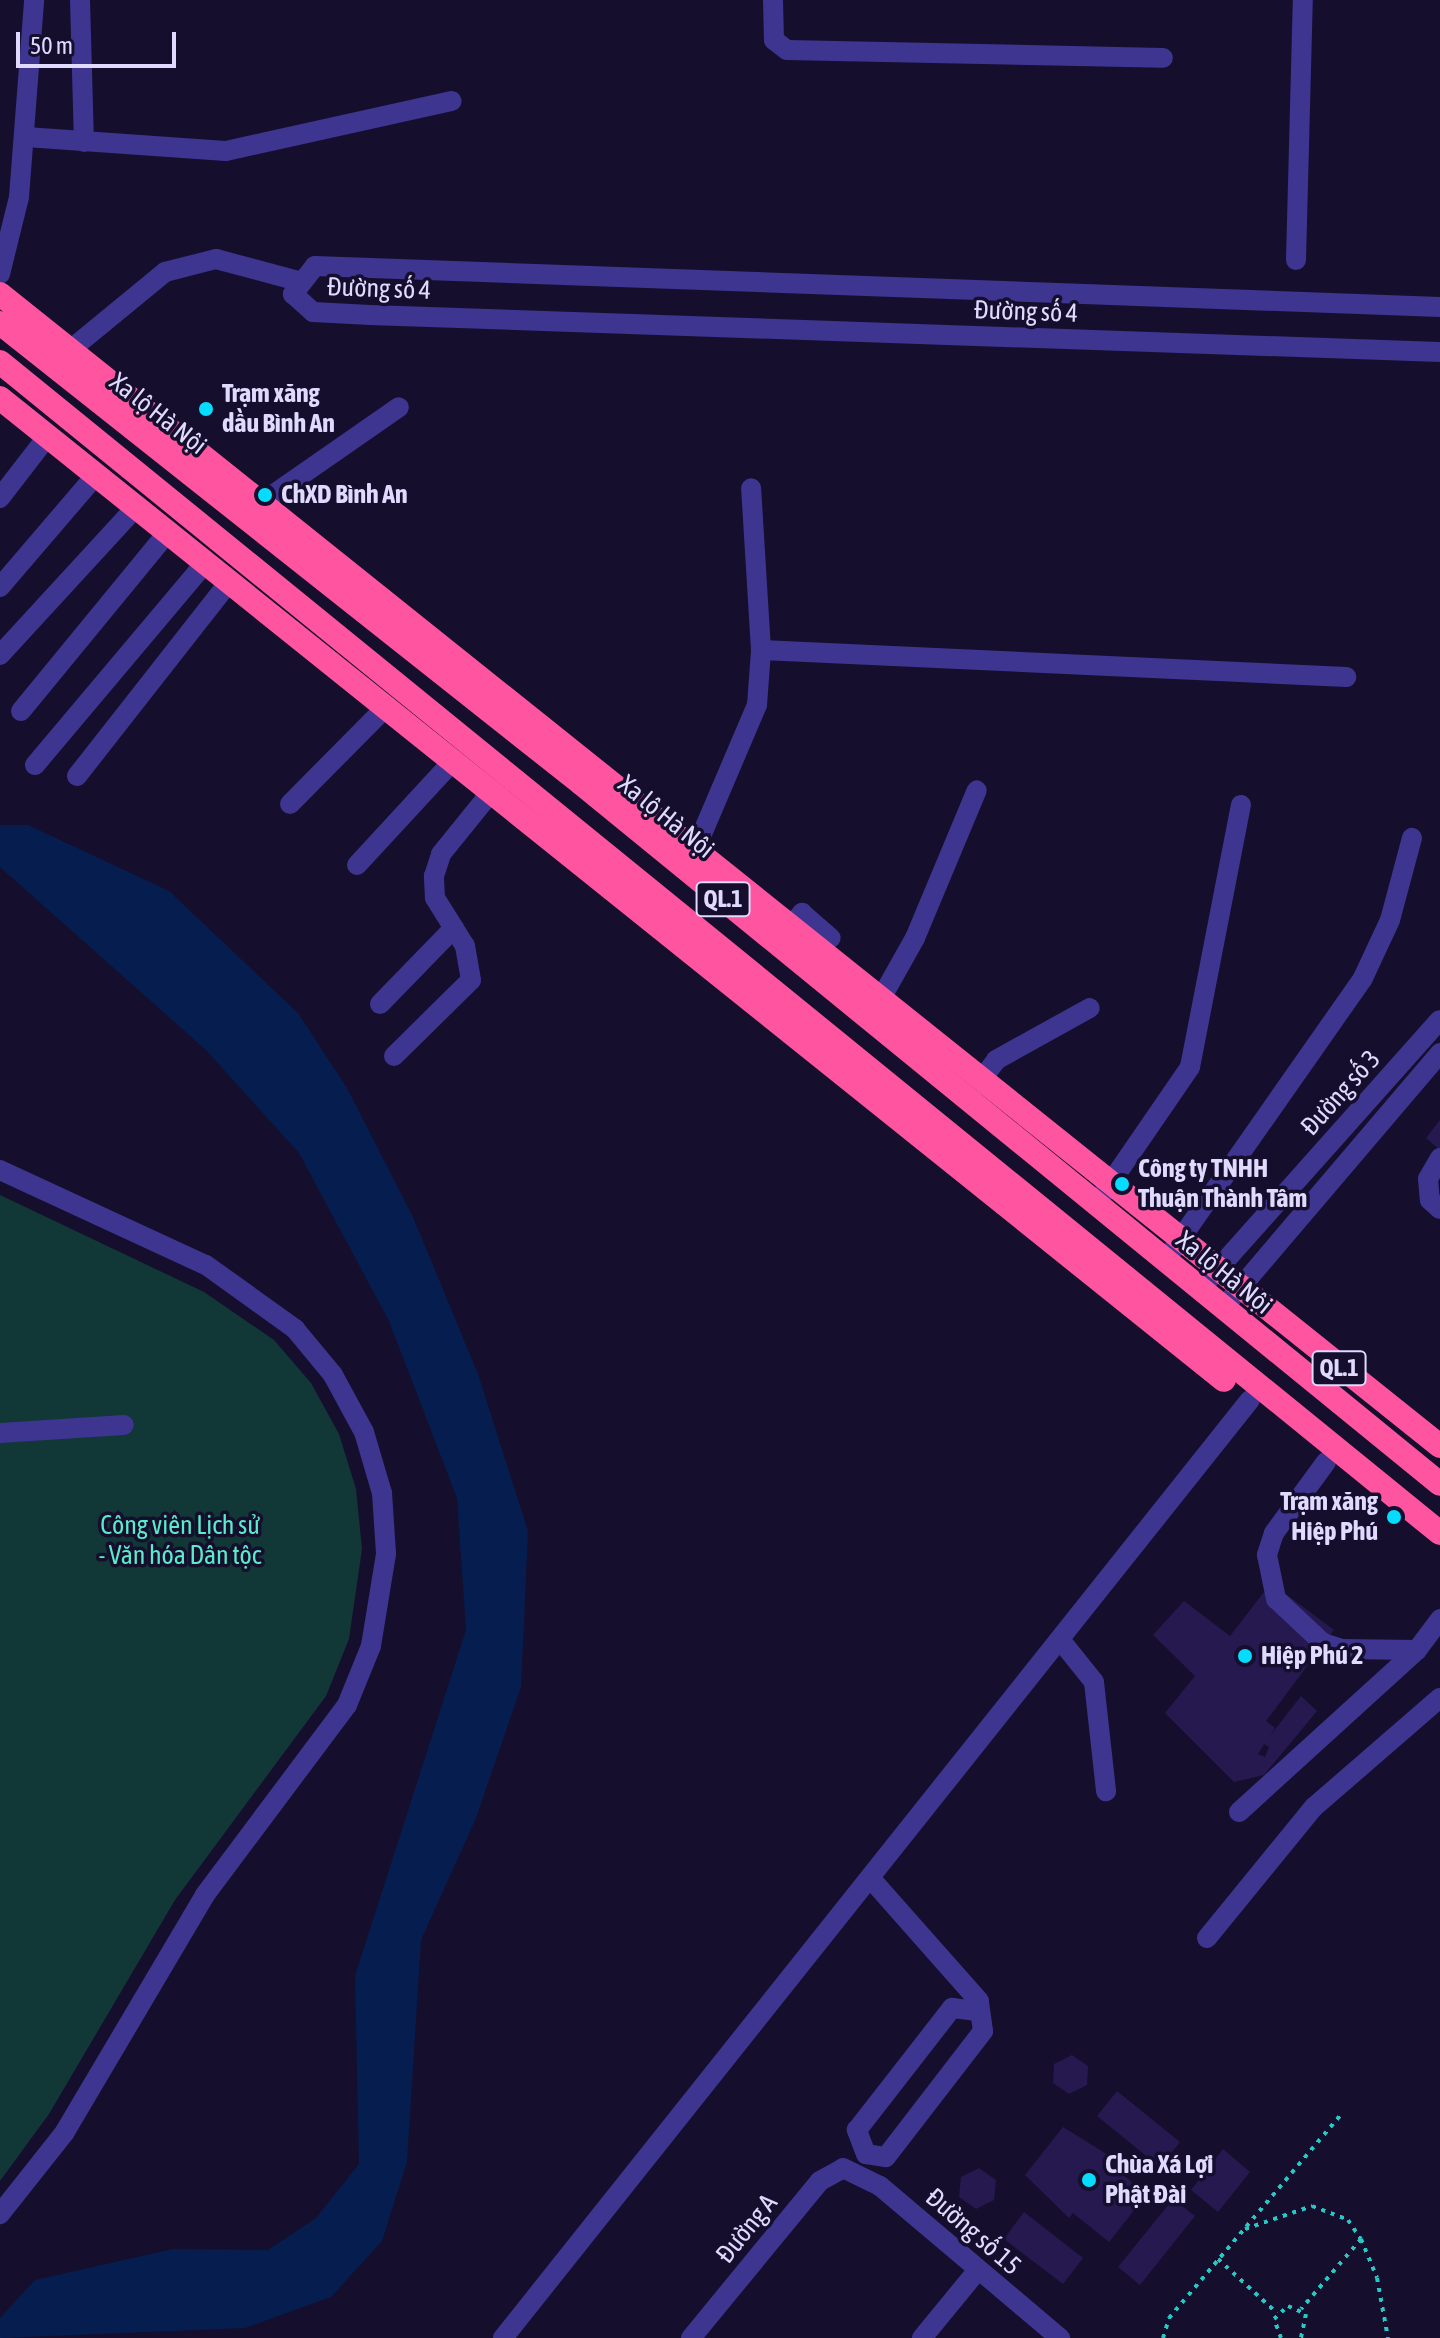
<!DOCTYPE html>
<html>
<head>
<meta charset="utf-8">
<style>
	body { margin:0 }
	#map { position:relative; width:1440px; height:2338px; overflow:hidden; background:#150f2d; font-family:"Asap Condensed",sans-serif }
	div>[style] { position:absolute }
	.green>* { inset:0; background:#113737 }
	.water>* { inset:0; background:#061d4f }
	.building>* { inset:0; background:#261950 }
	.path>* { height:4px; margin-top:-2px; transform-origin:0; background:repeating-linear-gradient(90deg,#25c9c6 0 4px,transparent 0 10px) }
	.minor>* { height:20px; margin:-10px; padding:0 10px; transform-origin:10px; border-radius:10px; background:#3d3590 }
	.highway>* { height:24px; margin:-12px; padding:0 12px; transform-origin:12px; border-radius:12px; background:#ff55a0 }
	.dots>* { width:22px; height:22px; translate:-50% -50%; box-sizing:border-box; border:4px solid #150f2d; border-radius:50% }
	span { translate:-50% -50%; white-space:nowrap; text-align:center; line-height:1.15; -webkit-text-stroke:7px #150f2d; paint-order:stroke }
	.shield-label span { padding:2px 6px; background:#150f2d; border:2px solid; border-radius:6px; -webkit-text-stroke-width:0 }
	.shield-label { font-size:24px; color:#e0daff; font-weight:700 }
	.street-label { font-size:26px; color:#e0daff }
	.poi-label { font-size:26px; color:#e0daff; font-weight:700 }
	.left { translate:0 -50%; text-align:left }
	.right { translate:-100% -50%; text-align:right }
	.park-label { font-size:26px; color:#5aebcd }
	.scale { position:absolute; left:16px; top:32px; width:160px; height:36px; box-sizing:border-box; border:4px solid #e0daff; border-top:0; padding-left:10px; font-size:24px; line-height:28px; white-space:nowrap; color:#e0daff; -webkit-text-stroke:6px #150f2d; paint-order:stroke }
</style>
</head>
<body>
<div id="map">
	<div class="green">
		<i style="clip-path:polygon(0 1195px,204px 1292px,274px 1340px,311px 1383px,339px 1434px,356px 1489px,362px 1549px,349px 1639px,326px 1696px,175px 1900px,49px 2114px,0 2181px)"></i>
	</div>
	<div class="water">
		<i style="clip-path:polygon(0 825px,28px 825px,169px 891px,298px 1013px,347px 1088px,413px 1217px,478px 1374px,528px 1531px,521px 1687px,476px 1818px,421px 1940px,407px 2162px,382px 2241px,331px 2297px,245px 2328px,0 2338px,0 2318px,35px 2280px,173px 2249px,268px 2250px,316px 2218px,359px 2164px,355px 1976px,466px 1630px,457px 1498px,389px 1321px,299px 1153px,206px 1050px,0 867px)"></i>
	</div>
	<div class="building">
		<i style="clip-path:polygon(1440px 1120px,1440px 1150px,1426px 1138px)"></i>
		<i style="clip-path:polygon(evenodd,1271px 1583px,1334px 1630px,1266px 1721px,1275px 1728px,1270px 1736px,1301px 1696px,1317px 1711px,1264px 1775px,1234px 1782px,1165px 1713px,1195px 1676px,1153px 1635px,1184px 1601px,1230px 1636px,1271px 1583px,1264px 1744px,1269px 1747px,1265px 1757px,1258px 1754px,1264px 1744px)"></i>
		<i style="clip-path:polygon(1072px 2055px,1088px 2066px,1087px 2085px,1069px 2094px,1053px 2083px,1054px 2064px)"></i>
		<i style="clip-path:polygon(1117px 2091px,1180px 2142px,1160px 2167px,1097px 2116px)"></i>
		<i style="clip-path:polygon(1063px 2127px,1118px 2161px,1113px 2167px,1147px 2194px,1109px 2242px,1073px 2213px,1069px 2218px,1025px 2175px)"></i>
		<i style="clip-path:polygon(1223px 2149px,1250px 2172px,1218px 2212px,1191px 2190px)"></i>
		<i style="clip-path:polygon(979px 2168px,996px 2180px,994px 2200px,976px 2209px,959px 2197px,961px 2177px)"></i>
		<i style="clip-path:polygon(1173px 2199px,1195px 2216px,1140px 2285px,1118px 2267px)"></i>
		<i style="clip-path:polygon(1024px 2212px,1083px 2258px,1063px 2284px,1004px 2239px)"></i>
	</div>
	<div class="path">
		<i style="left:1245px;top:2229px;width:71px;rotate:-18.9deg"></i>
		<i style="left:1312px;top:2206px;width:39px;rotate:21deg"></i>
		<i style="left:1348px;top:2220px;width:23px;rotate:56deg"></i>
		<i style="left:1361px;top:2239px;width:92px;rotate:130.6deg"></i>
		<i style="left:1361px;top:2239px;width:42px;rotate:67.7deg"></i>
		<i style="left:1377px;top:2278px;width:61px;rotate:79.6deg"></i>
		<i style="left:1218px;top:2259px;width:80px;rotate:42.5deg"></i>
		<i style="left:1163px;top:2338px;width:21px;rotate:-73deg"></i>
		<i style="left:1169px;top:2318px;width:265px;rotate:-49.8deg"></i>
		<i style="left:1281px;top:2338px;width:20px;rotate:-110deg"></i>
		<i style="left:1274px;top:2319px;width:19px;rotate:-43deg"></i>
		<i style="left:1288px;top:2306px;width:20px;rotate:24deg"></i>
		<i style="left:1306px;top:2314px;width:25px;rotate:102deg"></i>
	</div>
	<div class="minor">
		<i style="left:80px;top:0;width:142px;rotate:88.4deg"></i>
		<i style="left:773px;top:0;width:40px;rotate:88.6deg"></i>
		<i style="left:774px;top:40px;width:16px;rotate:38deg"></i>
		<i style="left:787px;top:50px;width:376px;rotate:1.2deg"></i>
		<i style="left:26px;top:137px;width:200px;rotate:4deg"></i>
		<i style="left:226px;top:151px;width:231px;rotate:-12.5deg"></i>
		<i style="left:1296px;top:260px;width:260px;rotate:-88.5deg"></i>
		<i style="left:0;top:274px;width:79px;rotate:-76.1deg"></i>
		<i style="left:19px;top:197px;width:198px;rotate:-85.6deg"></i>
		<i style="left:1440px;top:307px;width:1126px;rotate:-177.91deg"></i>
		<i style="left:315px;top:266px;width:36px;rotate:128deg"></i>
		<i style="left:293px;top:294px;width:27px;rotate:42deg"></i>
		<i style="left:313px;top:312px;width:57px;rotate:3deg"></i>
		<i style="left:370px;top:315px;width:1071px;rotate:1.98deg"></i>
		<i style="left:58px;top:360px;width:139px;rotate:-39.4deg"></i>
		<i style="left:165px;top:272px;width:53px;rotate:-14.3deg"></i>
		<i style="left:216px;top:259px;width:85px;rotate:15deg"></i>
		<i style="left:0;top:498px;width:77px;rotate:-52.4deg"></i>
		<i style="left:251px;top:510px;width:180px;rotate:-34.8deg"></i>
		<i style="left:0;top:587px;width:148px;rotate:-49.4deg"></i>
		<i style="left:761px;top:650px;width:586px;rotate:2.64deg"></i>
		<i style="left:0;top:655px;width:202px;rotate:-47.4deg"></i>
		<i style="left:21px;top:711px;width:233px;rotate:-50.6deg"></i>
		<i style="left:35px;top:765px;width:265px;rotate:-49.9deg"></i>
		<i style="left:77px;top:776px;width:248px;rotate:-51.9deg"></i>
		<i style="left:290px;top:804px;width:138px;rotate:-45.3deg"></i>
		<i style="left:690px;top:862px;width:171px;rotate:-66.9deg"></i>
		<i style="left:757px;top:705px;width:55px;rotate:-85.8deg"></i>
		<i style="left:761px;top:650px;width:162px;rotate:-93.5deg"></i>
		<i style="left:357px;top:865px;width:143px;rotate:-47.3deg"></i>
		<i style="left:781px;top:938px;width:33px;rotate:-50deg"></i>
		<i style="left:802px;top:913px;width:38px;rotate:41deg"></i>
		<i style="left:380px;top:1004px;width:106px;rotate:-45.8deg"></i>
		<i style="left:874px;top:1011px;width:84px;rotate:-60.7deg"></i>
		<i style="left:915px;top:938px;width:160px;rotate:-67.3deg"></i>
		<i style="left:394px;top:1056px;width:108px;rotate:-44.6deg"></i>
		<i style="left:471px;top:980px;width:35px;rotate:-100deg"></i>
		<i style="left:465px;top:946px;width:57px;rotate:-122deg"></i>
		<i style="left:435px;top:898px;width:22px;rotate:-93deg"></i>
		<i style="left:434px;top:876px;width:23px;rotate:-72deg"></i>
		<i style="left:441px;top:854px;width:81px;rotate:-51deg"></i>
		<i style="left:973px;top:1091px;width:39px;rotate:-53deg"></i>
		<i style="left:996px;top:1060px;width:107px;rotate:-29deg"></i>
		<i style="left:1440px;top:1158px;width:24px;rotate:120deg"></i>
		<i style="left:1428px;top:1179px;width:21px;rotate:85deg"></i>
		<i style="left:1430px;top:1200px;width:13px;rotate:42deg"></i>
		<i style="left:0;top:1170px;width:227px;rotate:24.8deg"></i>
		<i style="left:206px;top:1265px;width:110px;rotate:35.7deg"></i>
		<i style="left:295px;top:1329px;width:60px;rotate:50.4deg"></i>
		<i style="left:333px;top:1375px;width:65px;rotate:61.5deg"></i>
		<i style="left:364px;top:1432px;width:64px;rotate:73.6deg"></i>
		<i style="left:382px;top:1493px;width:61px;rotate:86.2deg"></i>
		<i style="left:386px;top:1554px;width:93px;rotate:99.3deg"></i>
		<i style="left:371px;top:1646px;width:64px;rotate:112.1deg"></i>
		<i style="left:347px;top:1705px;width:237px;rotate:126.8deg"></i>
		<i style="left:205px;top:1895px;width:275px;rotate:120.6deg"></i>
		<i style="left:65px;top:2132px;width:105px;rotate:128.4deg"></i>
		<i style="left:1096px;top:1204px;width:166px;rotate:-55.5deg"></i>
		<i style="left:1190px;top:1067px;width:267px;rotate:-79deg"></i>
		<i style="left:1165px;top:1261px;width:345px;rotate:-55deg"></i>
		<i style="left:1363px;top:978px;width:64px;rotate:-65deg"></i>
		<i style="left:1390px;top:920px;width:85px;rotate:-75deg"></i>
		<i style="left:1208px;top:1280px;width:348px;rotate:-48.3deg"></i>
		<i style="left:1223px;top:1308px;width:335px;rotate:-49.6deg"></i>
		<i style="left:0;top:1433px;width:124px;rotate:-3.7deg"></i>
		<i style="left:1326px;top:1462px;width:88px;rotate:126.2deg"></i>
		<i style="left:1274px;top:1533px;width:23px;rotate:108deg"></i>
		<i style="left:1267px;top:1555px;width:45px;rotate:78.4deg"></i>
		<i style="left:1276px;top:1599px;width:64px;rotate:43.1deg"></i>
		<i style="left:1323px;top:1643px;width:19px;rotate:18deg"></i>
		<i style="left:1341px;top:1649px;width:76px;rotate:0.8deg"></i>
		<i style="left:1417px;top:1650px;width:39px;rotate:-53deg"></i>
		<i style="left:1062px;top:1642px;width:51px;rotate:51.3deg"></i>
		<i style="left:1094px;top:1682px;width:110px;rotate:83.7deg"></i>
		<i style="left:1239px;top:1812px;width:241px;rotate:-42.3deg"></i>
		<i style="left:1207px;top:1938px;width:169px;rotate:-50.8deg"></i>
		<i style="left:1314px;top:1807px;width:167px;rotate:-40.9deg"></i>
		<i style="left:866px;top:2154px;width:20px;rotate:9deg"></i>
		<i style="left:886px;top:2157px;width:159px;rotate:-52.4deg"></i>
		<i style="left:983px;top:2031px;width:30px;rotate:-98deg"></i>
		<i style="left:979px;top:2001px;width:162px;rotate:-131.5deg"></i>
		<i style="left:866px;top:2154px;width:26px;rotate:-111deg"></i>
		<i style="left:857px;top:2130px;width:155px;rotate:-52.1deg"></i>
		<i style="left:952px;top:2008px;width:26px;rotate:7deg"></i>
		<i style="left:503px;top:2338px;width:1199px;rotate:-51.47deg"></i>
		<i style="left:691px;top:2338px;width:203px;rotate:-50.6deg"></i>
		<i style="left:820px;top:2181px;width:26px;rotate:-29deg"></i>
		<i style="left:843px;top:2168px;width:41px;rotate:25.9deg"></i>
		<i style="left:880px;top:2186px;width:236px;rotate:40.2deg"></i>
		<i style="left:922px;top:2338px;width:87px;rotate:-50.6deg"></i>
	</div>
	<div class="highway">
		<i style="left:0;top:294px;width:1844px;rotate:38.66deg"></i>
		<i style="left:0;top:323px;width:742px;rotate:38.38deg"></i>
		<i style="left:582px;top:784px;width:1107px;rotate:39.21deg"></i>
		<i style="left:0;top:362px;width:1856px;rotate:39.12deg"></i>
		<i style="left:0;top:398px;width:1569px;rotate:38.74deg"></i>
	</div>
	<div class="dots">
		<i style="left:206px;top:409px;background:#06dcff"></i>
		<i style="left:265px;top:495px;background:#06dcff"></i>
		<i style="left:1122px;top:1184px;background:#06dcff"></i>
		<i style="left:1394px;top:1517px;background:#06dcff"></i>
		<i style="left:1245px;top:1656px;background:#06dcff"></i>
		<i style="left:1089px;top:2180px;background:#06dcff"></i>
	</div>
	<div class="shield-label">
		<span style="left:723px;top:899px">QL.1</span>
		<span style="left:1339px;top:1368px">QL.1</span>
	</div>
	<div class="street-label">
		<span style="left:379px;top:289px;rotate:2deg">Đường số 4</span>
		<span style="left:1026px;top:312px;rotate:2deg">Đường số 4</span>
		<span style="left:158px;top:414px;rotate:38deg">Xa lộ Hà Nội</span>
		<span style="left:666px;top:817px;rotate:39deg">Xa lộ Hà Nội</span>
		<span style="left:1341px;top:1093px;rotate:-48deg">Đường số 3</span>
		<span style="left:1224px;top:1273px;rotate:39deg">Xa lộ Hà Nội</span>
		<span style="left:747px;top:2229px;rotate:-51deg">Đường A</span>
		<span style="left:973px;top:2232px;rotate:41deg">Đường số 15</span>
	</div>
	<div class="poi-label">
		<span class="left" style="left:222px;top:409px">Trạm xăng<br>dầu Bình An</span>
		<span class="left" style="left:281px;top:495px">ChXD Bình An</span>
		<span class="left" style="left:1138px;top:1184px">Công ty TNHH<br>Thuận Thành Tâm</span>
		<span class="right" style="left:1378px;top:1517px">Trạm xăng<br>Hiệp Phú</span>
		<span class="left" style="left:1261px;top:1656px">Hiệp Phú 2</span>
		<span class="left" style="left:1105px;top:2180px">Chùa Xá Lợi<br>Phật Đài</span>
	</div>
	<div class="park-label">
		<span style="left:180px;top:1541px">Công viên Lịch sử<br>- Văn hóa Dân tộc</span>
	</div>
	<div class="scale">50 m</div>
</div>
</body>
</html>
